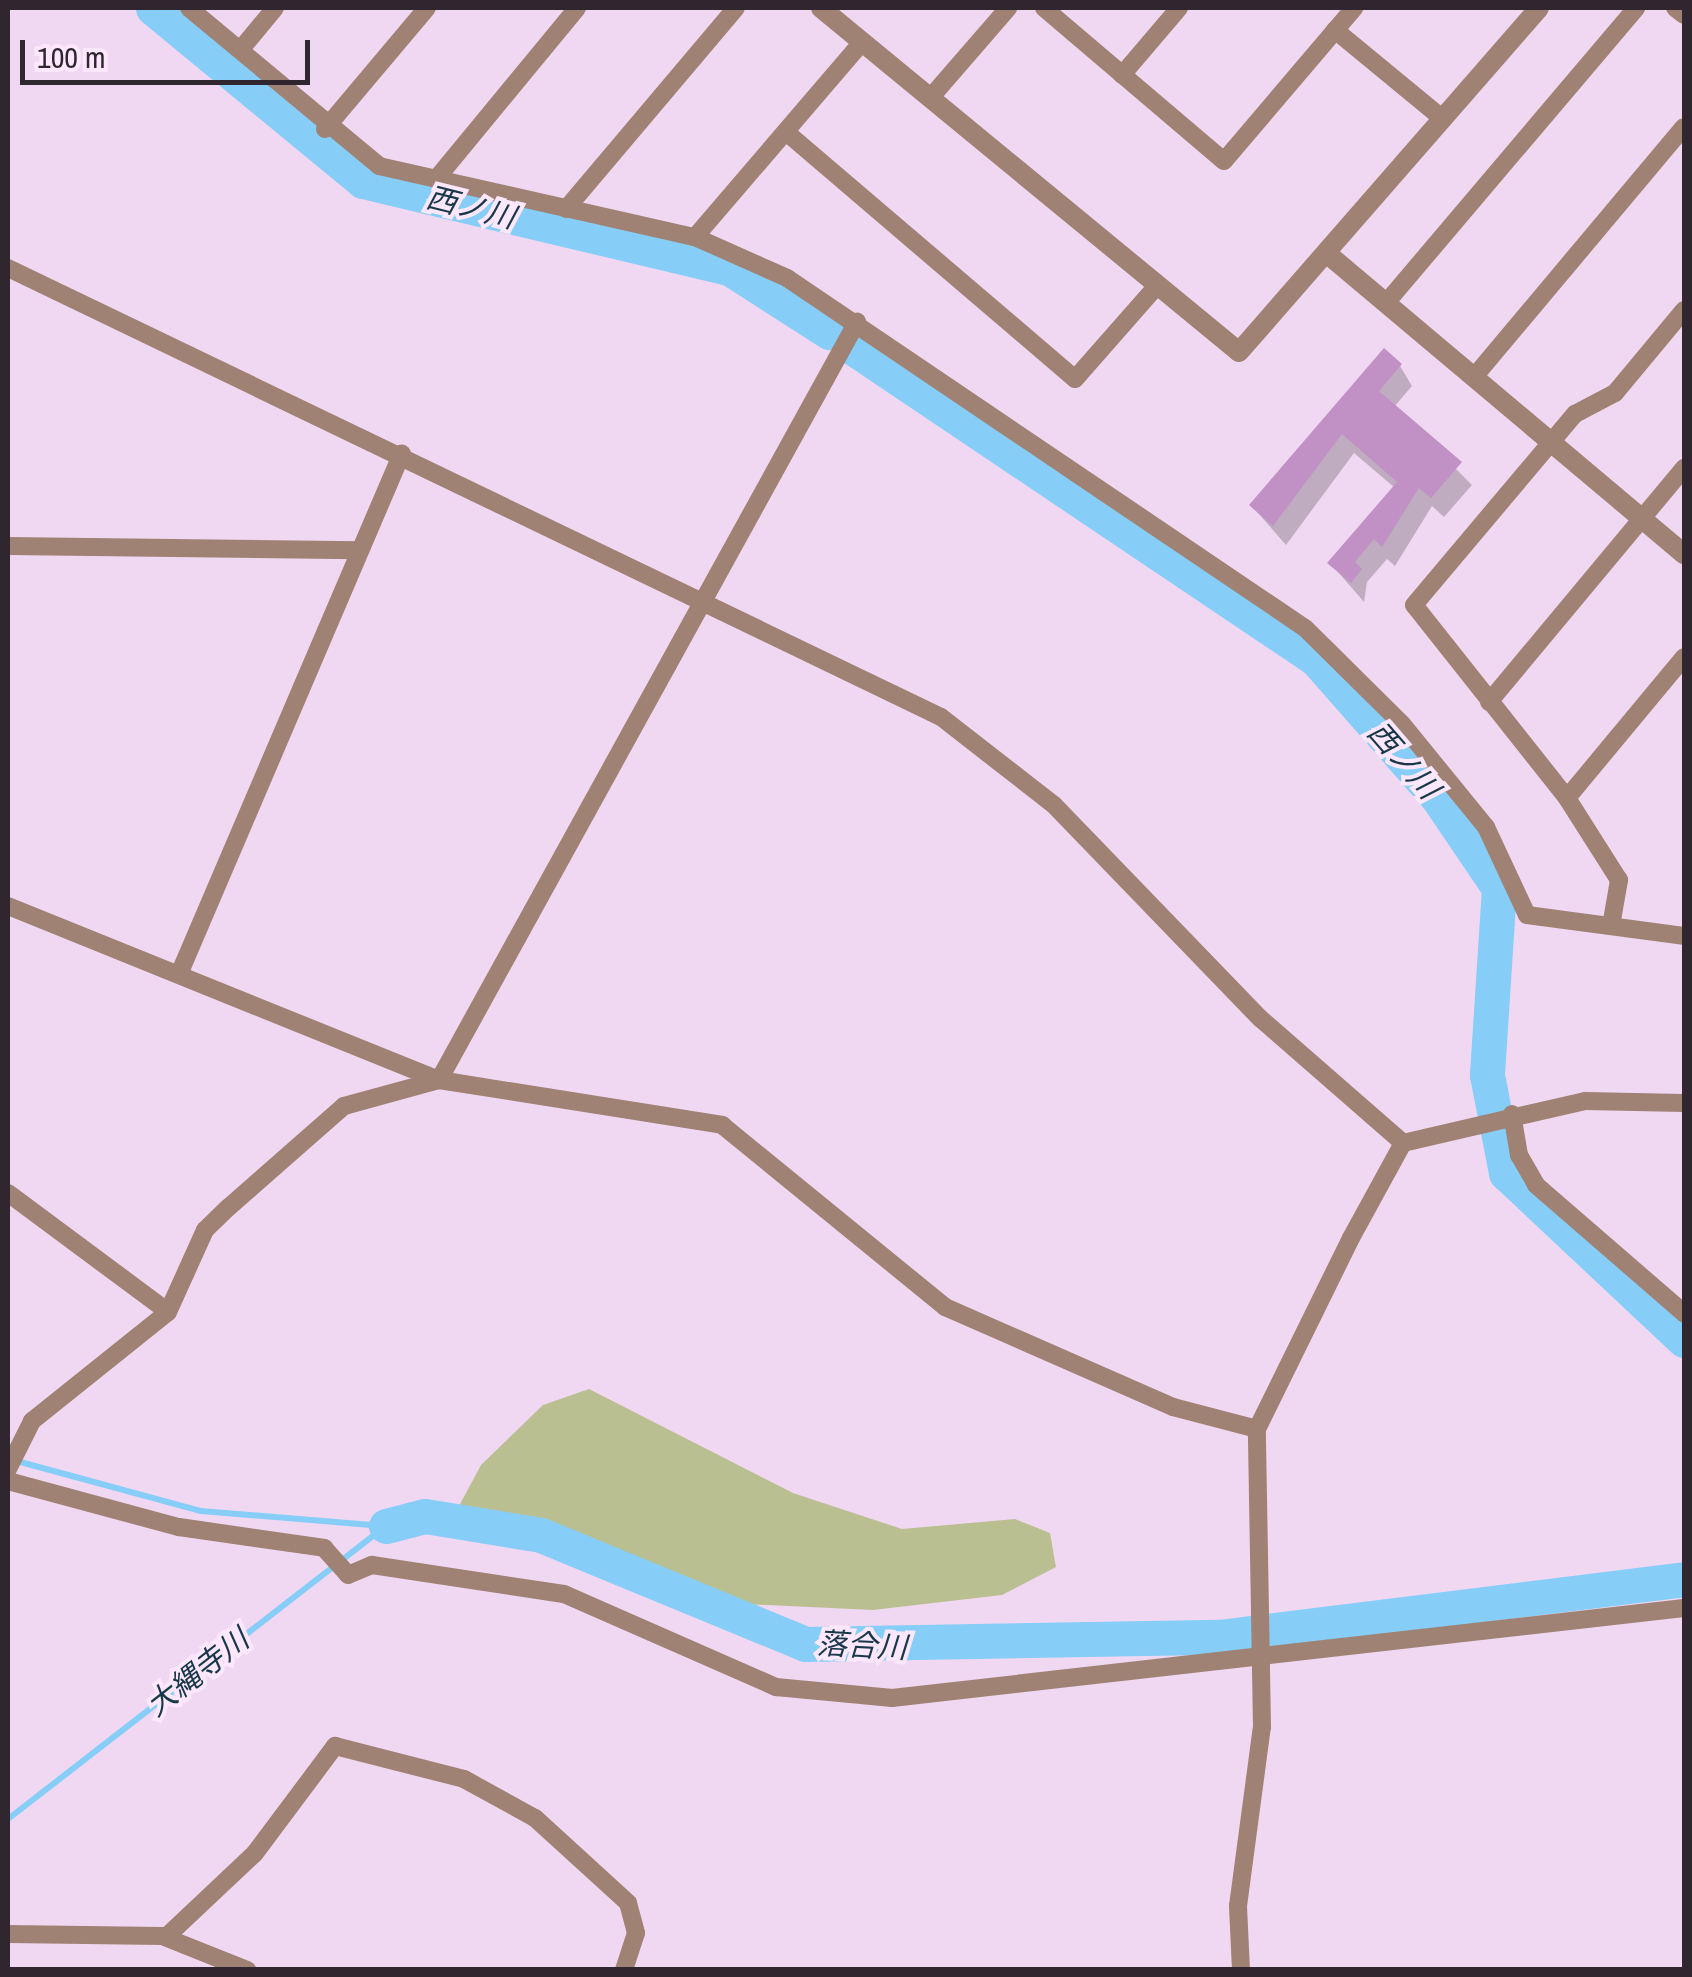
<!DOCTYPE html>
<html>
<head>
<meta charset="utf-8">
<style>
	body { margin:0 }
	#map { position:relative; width:1692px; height:1977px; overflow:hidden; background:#f1d8f2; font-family:"Archivo Narrow","Noto Sans JP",sans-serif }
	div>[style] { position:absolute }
	.green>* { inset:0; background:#babf91 }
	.shadow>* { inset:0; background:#0003 }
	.stream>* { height:6px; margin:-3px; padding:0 3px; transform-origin:3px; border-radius:3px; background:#86cdf7 }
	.river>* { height:35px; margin:-17.5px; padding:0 17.5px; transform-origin:17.5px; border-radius:17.5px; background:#86cdf7 }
	.building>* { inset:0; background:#c190c4 }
	.minor>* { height:18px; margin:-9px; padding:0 9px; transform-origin:9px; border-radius:9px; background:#9f8273 }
	.tertiary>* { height:20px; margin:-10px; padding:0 10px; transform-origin:10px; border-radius:10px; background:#9f8273 }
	span { translate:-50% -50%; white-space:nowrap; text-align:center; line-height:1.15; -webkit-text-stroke:8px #fce7fc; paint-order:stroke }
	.water-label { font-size:30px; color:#18384a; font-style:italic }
	.frame { position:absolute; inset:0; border:10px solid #2f2630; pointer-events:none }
	.scale { position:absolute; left:20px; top:40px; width:290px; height:45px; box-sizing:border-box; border:5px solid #2f2630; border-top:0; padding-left:12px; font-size:30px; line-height:35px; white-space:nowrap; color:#2f2630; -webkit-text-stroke:8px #fce7fc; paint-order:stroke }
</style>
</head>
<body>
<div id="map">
	<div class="green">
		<i style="clip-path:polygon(589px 1389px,793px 1493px,902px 1529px,1015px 1519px,1050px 1533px,1056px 1567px,1002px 1595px,873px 1610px,722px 1603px,501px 1542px,458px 1508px,481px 1465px,543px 1405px)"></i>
	</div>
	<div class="shadow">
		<i style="clip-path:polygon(1400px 366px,1412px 386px,1394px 407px,1472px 485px,1444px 517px,1432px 506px,1395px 566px,1387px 559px,1367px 582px,1364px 602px,1330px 563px,1395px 488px,1354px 453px,1286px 545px,1252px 506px)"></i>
	</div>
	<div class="stream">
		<i style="left:13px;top:1460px;width:195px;rotate:15.2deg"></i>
		<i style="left:201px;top:1511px;width:183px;rotate:4.7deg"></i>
		<i style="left:8px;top:1819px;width:478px;rotate:-37.8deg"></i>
	</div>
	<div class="river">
		<i style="left:153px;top:8px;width:272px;rotate:39.5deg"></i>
		<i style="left:363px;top:181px;width:378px;rotate:13.4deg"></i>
		<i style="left:731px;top:269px;width:117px;rotate:32.7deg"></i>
		<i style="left:852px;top:347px;width:559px;rotate:33.92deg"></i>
		<i style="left:1316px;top:659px;width:185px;rotate:48.7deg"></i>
		<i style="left:1438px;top:798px;width:109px;rotate:55.9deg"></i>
		<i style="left:1499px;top:888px;width:187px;rotate:93.7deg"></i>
		<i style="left:1487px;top:1075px;width:100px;rotate:79deg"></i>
		<i style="left:1506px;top:1173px;width:244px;rotate:43.2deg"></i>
		<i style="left:386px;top:1526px;width:40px;rotate:-14.4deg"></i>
		<i style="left:425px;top:1516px;width:118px;rotate:9.3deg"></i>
		<i style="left:541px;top:1535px;width:286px;rotate:22.4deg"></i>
		<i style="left:805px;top:1644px;width:414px;rotate:-1deg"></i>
		<i style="left:1219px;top:1637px;width:469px;rotate:-7.1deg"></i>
	</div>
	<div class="building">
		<i style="clip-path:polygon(1384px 348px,1402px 364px,1379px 391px,1462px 462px,1431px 498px,1419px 488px,1382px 547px,1374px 539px,1355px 562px,1362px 569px,1351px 583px,1327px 563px,1397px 482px,1342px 434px,1273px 526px,1249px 505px)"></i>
	</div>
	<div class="minor">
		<i style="left:189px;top:8px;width:247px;rotate:39.7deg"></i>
		<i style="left:379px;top:166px;width:324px;rotate:12.7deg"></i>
		<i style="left:695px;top:237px;width:101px;rotate:24deg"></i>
		<i style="left:787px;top:278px;width:625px;rotate:34.05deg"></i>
		<i style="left:1305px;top:628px;width:136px;rotate:44.7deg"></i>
		<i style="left:1402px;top:724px;width:133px;rotate:50.8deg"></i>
		<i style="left:1486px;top:827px;width:97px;rotate:65deg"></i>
		<i style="left:1527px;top:915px;width:158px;rotate:7.6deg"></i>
		<i style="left:1044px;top:8px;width:236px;rotate:40.4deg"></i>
		<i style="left:1224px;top:161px;width:201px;rotate:-49.6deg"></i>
		<i style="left:1675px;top:8px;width:11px;rotate:38deg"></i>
		<i style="left:1335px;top:30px;width:140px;rotate:39.5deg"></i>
		<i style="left:241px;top:49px;width:53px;rotate:-50.3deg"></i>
		<i style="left:1122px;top:75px;width:88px;rotate:-49.6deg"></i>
		<i style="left:931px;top:97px;width:118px;rotate:-49.1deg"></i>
		<i style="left:325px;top:129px;width:158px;rotate:-49.9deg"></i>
		<i style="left:786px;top:132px;width:380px;rotate:40.5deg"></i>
		<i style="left:1075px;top:379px;width:120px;rotate:-48.7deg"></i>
		<i style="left:437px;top:178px;width:220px;rotate:-50.5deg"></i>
		<i style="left:566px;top:209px;width:263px;rotate:-49.8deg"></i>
		<i style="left:695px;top:237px;width:257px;rotate:-49.4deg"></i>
		<i style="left:8px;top:268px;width:1035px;rotate:25.7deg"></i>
		<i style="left:941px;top:717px;width:143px;rotate:37.9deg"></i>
		<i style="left:1054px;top:805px;width:298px;rotate:46deg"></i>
		<i style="left:1261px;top:1019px;width:189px;rotate:41.1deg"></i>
		<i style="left:1386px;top:303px;width:387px;rotate:-49.7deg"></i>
		<i style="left:1474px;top:377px;width:326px;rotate:-50deg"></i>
		<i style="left:8px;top:546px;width:350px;rotate:0.7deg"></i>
		<i style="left:1489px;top:702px;width:305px;rotate:-50.2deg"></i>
		<i style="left:1567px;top:798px;width:183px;rotate:-50.3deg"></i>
		<i style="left:8px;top:906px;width:465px;rotate:22deg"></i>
		<i style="left:439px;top:1080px;width:287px;rotate:9deg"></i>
		<i style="left:722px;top:1125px;width:288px;rotate:39.2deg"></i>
		<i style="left:945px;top:1307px;width:249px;rotate:23.7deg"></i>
		<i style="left:1173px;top:1407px;width:87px;rotate:14.7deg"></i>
		<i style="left:1611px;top:926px;width:47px;rotate:-80.1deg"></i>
		<i style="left:1619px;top:880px;width:97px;rotate:-122.4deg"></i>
		<i style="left:1567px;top:798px;width:246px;rotate:-128.4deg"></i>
		<i style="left:1414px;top:605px;width:250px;rotate:-49.9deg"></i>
		<i style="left:1575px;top:414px;width:45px;rotate:-27.7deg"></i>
		<i style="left:1615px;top:393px;width:108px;rotate:-50.3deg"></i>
		<i style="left:180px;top:972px;width:564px;rotate:-66.84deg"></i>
		<i style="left:1512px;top:1114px;width:42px;rotate:80.3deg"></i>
		<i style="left:1519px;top:1155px;width:34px;rotate:60deg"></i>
		<i style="left:1536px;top:1185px;width:196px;rotate:40.9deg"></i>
		<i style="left:8px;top:1193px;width:199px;rotate:36.6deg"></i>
		<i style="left:8px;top:1469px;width:54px;rotate:-63.4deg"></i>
		<i style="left:32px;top:1421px;width:174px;rotate:-38.7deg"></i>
		<i style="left:168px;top:1312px;width:90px;rotate:-65.7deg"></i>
		<i style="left:205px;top:1230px;width:33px;rotate:-44deg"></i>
		<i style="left:229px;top:1207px;width:153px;rotate:-41.3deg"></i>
		<i style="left:344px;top:1106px;width:98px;rotate:-15.3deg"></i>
		<i style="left:439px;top:1080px;width:866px;rotate:-61.13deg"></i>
		<i style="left:8px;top:1481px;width:177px;rotate:15.1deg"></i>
		<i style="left:179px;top:1527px;width:147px;rotate:8.2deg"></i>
		<i style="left:324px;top:1548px;width:36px;rotate:48deg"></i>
		<i style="left:348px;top:1575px;width:26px;rotate:-23deg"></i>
		<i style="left:372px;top:1565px;width:194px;rotate:8.6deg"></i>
		<i style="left:564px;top:1594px;width:232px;rotate:23.7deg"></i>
		<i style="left:776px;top:1687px;width:117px;rotate:5.4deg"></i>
		<i style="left:892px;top:1698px;width:797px;rotate:-6.48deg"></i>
		<i style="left:8px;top:1934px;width:154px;rotate:0.7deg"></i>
		<i style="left:162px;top:1936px;width:92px;rotate:21.8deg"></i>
		<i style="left:166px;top:1937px;width:122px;rotate:-43.3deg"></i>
		<i style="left:255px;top:1853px;width:134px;rotate:-53.2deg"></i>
		<i style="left:335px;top:1746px;width:133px;rotate:14.3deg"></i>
		<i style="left:464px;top:1779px;width:81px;rotate:28.8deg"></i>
		<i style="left:535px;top:1818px;width:126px;rotate:42.4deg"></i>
		<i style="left:628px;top:1903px;width:31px;rotate:75deg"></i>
		<i style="left:636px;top:1933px;width:39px;rotate:108deg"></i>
		<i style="left:1241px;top:1970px;width:64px;rotate:-92.7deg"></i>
		<i style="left:1238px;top:1906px;width:181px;rotate:-82.4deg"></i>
		<i style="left:1262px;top:1727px;width:298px;rotate:-91deg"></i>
		<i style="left:1257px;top:1429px;width:213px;rotate:-63.8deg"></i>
		<i style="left:1351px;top:1238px;width:108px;rotate:-61.3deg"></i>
		<i style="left:1403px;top:1143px;width:187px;rotate:-13deg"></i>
		<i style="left:1585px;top:1101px;width:99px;rotate:1.2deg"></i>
	</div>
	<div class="tertiary">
		<i style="left:821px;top:8px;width:541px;rotate:39.45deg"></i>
		<i style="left:1239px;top:352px;width:456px;rotate:-48.9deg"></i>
		<i style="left:1330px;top:256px;width:463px;rotate:40.1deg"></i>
	</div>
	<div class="water-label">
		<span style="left:471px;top:207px;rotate:14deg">西ノ川</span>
		<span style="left:1404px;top:760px;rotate:49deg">西ノ川</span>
		<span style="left:862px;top:1645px;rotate:3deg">落合川</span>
		<span style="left:197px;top:1672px;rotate:-38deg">大縄寺川</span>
	</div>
	<div class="frame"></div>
	<div class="scale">100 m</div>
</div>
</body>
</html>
